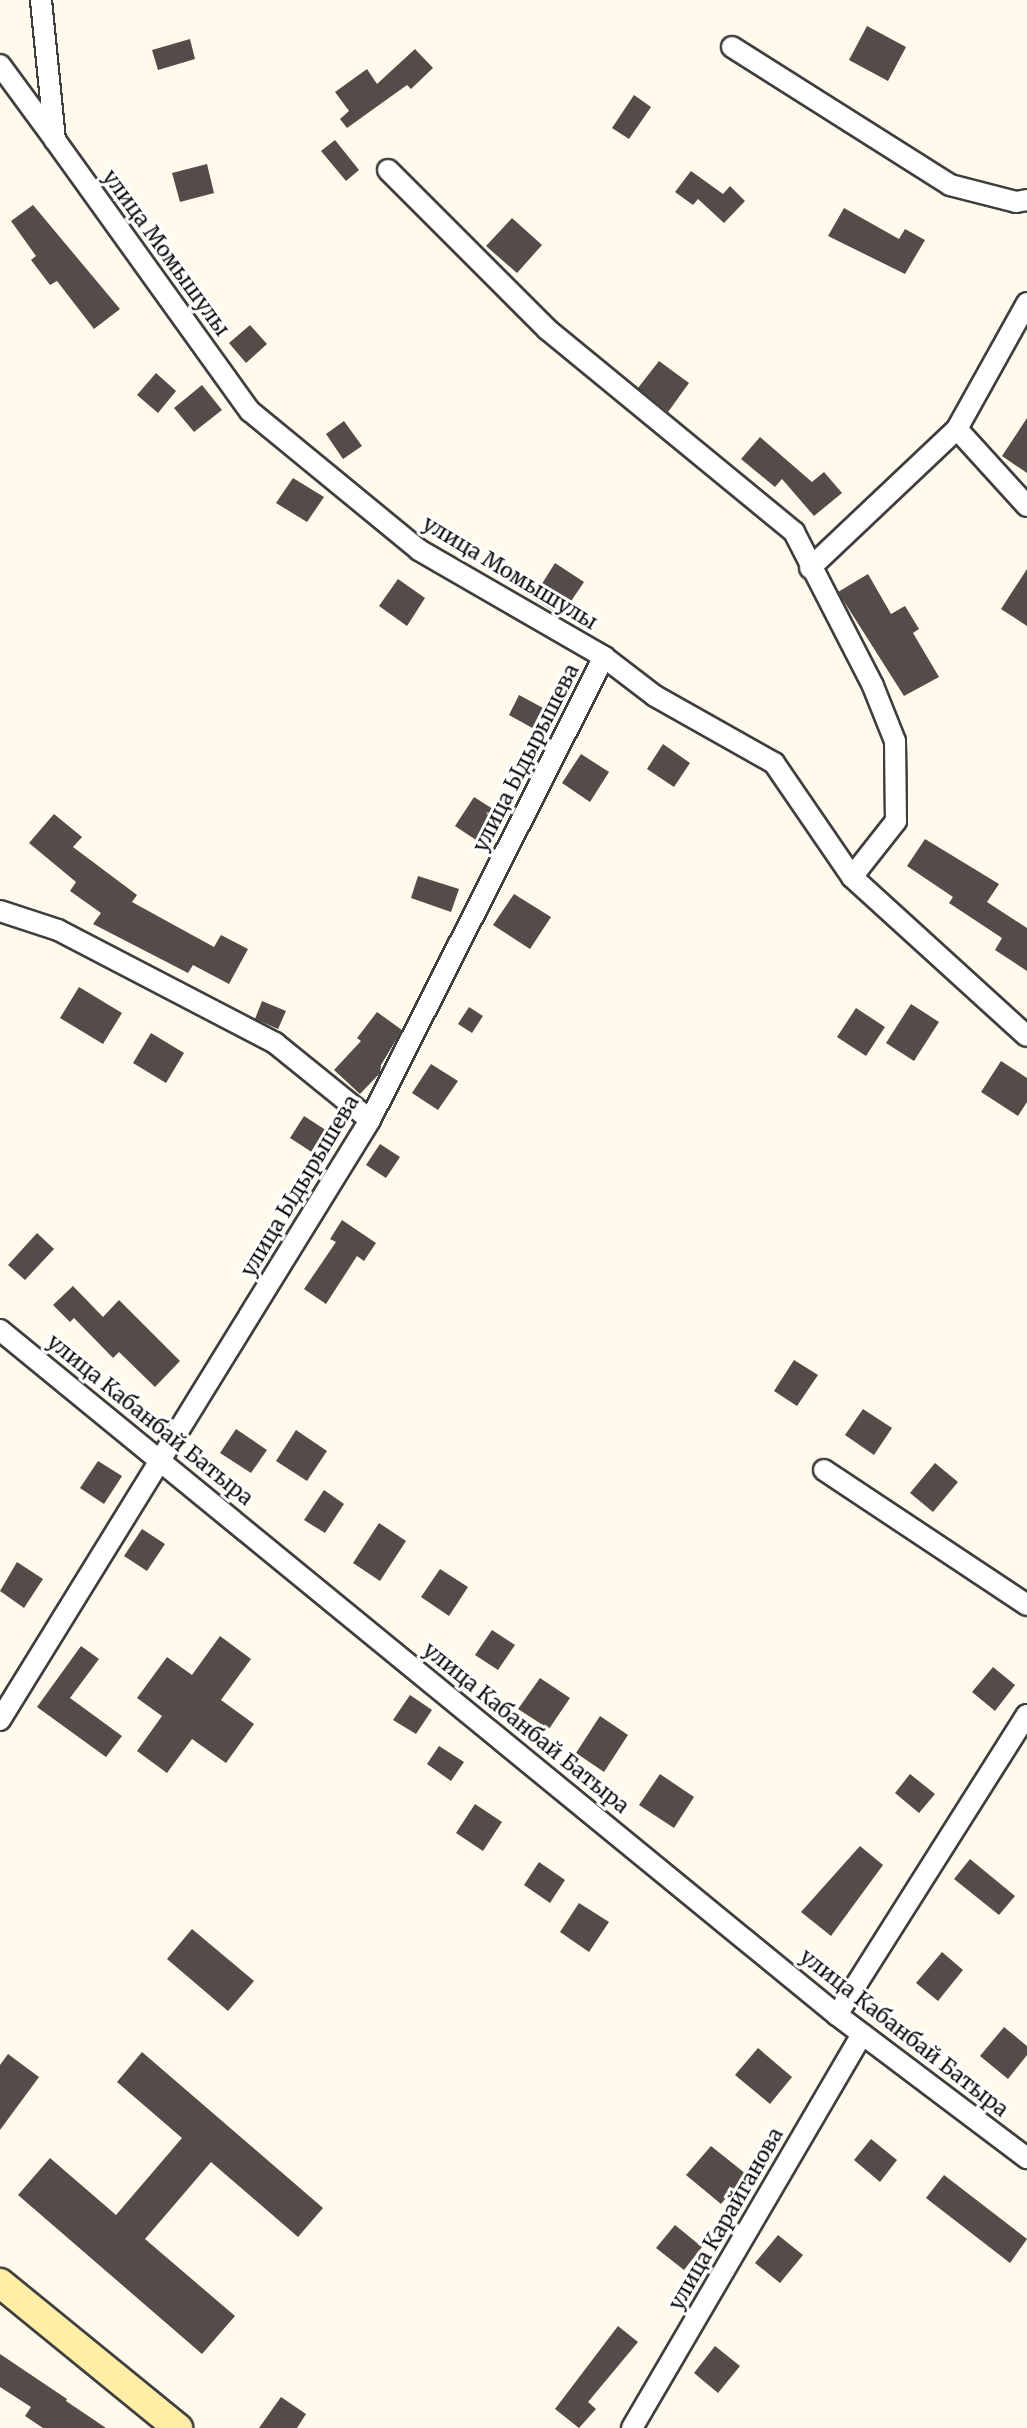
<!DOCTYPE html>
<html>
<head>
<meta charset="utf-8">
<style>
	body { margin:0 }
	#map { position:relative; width:1027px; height:2428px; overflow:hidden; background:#fffaeb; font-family:Merriweather,serif }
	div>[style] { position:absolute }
	.building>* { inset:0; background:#544c48 }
	.roads { filter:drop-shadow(2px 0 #3f3f3f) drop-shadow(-2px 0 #3f3f3f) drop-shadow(0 2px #3f3f3f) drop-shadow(0 -2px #3f3f3f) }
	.street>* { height:20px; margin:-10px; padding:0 10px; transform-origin:10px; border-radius:10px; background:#fff }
	.secondary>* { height:28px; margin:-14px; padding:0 14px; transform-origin:14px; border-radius:14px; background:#ffeea6 }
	span { translate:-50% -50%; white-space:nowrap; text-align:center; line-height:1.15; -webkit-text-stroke:6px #fff; paint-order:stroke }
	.street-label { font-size:21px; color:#0c0c0c }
</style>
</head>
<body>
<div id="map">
	<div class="building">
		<i style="clip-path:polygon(867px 26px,906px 47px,888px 81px,849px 60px)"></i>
		<i style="clip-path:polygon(190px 39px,195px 59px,158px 70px,152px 50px)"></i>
		<i style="clip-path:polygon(415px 49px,433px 68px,411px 89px,407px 85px,347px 128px,340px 119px,349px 111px,335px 92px,367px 69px,377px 84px)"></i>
		<i style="clip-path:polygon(634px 95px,651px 107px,629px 139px,612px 128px)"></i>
		<i style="clip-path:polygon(335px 140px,359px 170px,346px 181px,321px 151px)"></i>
		<i style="clip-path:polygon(207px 164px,214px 193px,180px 202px,172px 173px)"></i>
		<i style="clip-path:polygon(691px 171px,723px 194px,730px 186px,745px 201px,724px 223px,698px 199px,693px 205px,675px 192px)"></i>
		<i style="clip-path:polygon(33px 205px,120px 309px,94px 329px,57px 281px,50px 285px,31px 260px,36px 256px,11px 221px)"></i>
		<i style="clip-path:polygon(844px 208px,899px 239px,905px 229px,925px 240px,905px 274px,828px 236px)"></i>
		<i style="clip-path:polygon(512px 218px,542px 245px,517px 273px,486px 246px)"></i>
		<i style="clip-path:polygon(250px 325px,267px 344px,246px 363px,229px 343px)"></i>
		<i style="clip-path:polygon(659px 361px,689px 383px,668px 412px,638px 388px)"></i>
		<i style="clip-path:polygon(156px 373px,176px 391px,158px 413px,137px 395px)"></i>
		<i style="clip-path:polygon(202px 385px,222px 410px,194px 432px,174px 408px)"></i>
		<i style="clip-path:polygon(1027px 418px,1027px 473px,1002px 456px)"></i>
		<i style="clip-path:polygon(344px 421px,362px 446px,343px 459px,326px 434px)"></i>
		<i style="clip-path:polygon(760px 437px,812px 482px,824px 472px,842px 493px,814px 516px,782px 479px,775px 487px,741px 459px)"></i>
		<i style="clip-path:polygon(293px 478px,324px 497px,307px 522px,276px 503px)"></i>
		<i style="clip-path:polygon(555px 563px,584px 582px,561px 616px,533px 598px)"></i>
		<i style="clip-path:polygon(1027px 569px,1027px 626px,1001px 609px)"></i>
		<i style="clip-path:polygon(868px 574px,891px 614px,905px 606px,919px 629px,913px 633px,939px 677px,904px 696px,838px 592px)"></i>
		<i style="clip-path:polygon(398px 579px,425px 598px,407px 626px,379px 606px)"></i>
		<i style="clip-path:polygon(519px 695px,545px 709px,534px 729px,509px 715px)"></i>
		<i style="clip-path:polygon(663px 744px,690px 763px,674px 787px,647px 769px)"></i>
		<i style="clip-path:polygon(581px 754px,609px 772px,590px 802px,562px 783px)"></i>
		<i style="clip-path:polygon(474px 797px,504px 816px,485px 846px,455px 826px)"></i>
		<i style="clip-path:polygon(54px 814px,82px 837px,73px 847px,137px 895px,132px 902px,214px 947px,221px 935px,248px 949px,229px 984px,193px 965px,188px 973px,93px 924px,101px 913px,70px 891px,76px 882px,29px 843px)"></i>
		<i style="clip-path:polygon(925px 839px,999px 884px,987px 902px,1027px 928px,1027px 971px,995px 950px,1002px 938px,949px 903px,953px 897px,907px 866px)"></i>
		<i style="clip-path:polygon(418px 876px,459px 889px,451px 912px,411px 898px)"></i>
		<i style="clip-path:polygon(514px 894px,551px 917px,530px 949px,493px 925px)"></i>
		<i style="clip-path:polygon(79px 987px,122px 1013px,103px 1044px,60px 1018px)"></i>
		<i style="clip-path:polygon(262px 1001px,286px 1011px,278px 1029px,255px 1019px)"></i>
		<i style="clip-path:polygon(911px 1004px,939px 1022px,914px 1061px,886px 1043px)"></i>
		<i style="clip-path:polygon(469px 1007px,483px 1016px,472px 1033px,458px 1024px)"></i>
		<i style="clip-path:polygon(856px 1008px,885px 1027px,866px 1056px,837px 1037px)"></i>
		<i style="clip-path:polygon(377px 1012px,402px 1030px,381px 1065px,380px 1073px,360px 1094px,334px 1070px,361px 1041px,357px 1038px)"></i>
		<i style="clip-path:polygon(151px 1033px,184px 1053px,166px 1083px,133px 1063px)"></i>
		<i style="clip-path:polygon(1001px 1061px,1027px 1078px,1027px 1102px,1018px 1116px,981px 1092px)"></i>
		<i style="clip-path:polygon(431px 1064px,458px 1081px,438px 1110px,412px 1093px)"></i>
		<i style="clip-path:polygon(304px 1116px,335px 1136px,321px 1158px,290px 1138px)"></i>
		<i style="clip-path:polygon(380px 1144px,400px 1157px,386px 1178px,366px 1165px)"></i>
		<i style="clip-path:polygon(342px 1220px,376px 1243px,364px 1261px,357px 1256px,326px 1304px,304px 1289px,336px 1242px,330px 1239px)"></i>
		<i style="clip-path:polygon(37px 1233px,54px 1249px,25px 1280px,8px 1265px)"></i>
		<i style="clip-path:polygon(73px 1286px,103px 1317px,119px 1300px,180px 1361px,155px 1387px,119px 1352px,113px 1358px,74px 1318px,70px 1322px,53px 1305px)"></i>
		<i style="clip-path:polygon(794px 1360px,818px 1375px,797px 1406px,774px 1391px)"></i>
		<i style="clip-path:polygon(863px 1409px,892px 1428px,874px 1455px,845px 1435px)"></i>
		<i style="clip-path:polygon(236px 1429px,267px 1450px,251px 1473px,220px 1453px)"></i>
		<i style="clip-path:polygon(296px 1430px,327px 1451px,307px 1481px,276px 1461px)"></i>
		<i style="clip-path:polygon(98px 1461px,122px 1476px,104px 1504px,80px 1488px)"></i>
		<i style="clip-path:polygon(935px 1463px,958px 1482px,933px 1512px,910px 1493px)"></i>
		<i style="clip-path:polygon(324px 1490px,344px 1504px,325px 1533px,304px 1520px)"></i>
		<i style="clip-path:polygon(379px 1523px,406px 1541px,380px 1581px,353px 1563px)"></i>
		<i style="clip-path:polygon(142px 1529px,165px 1544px,147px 1571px,124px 1556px)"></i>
		<i style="clip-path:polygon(17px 1562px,43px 1579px,24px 1608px,0 1591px)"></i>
		<i style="clip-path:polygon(440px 1569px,468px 1587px,449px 1616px,421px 1597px)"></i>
		<i style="clip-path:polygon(492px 1630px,515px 1645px,498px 1670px,475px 1655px)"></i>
		<i style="clip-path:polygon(220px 1636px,251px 1659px,221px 1700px,254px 1724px,226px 1763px,192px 1739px,167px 1773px,137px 1751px,162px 1716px,137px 1698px,167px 1657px,192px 1675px)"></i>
		<i style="clip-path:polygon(81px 1646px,99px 1659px,70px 1698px,122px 1736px,106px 1757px,37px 1707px)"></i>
		<i style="clip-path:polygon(993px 1667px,1015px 1685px,995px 1711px,972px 1692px)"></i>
		<i style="clip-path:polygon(540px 1678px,570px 1698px,549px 1729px,518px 1709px)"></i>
		<i style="clip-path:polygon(410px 1695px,432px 1710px,416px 1734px,393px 1720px)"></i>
		<i style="clip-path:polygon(600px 1716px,628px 1735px,604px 1772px,576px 1753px)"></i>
		<i style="clip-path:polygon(439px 1746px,464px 1762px,451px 1781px,427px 1764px)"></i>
		<i style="clip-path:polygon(660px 1774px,694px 1797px,674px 1828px,639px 1805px)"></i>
		<i style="clip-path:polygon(910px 1774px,935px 1794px,919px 1813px,895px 1793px)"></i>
		<i style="clip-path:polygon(475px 1804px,502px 1822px,483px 1851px,456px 1833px)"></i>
		<i style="clip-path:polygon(860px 1846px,883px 1865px,831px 1936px,801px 1912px)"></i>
		<i style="clip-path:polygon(970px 1859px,1015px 1896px,999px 1915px,954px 1879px)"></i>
		<i style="clip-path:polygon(539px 1862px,565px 1880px,550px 1903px,524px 1885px)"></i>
		<i style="clip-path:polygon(579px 1903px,609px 1922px,589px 1952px,560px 1932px)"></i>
		<i style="clip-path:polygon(192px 1929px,254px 1981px,228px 2011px,167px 1959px)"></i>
		<i style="clip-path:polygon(942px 1952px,963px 1970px,938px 2001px,916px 1983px)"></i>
		<i style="clip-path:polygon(1004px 2027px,1027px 2046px,1027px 2055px,1008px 2079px,980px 2056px)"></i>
		<i style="clip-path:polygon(758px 2048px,792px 2077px,770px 2104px,735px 2075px)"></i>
		<i style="clip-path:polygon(142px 2052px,323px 2208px,298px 2237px,211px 2162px,145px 2239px,235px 2316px,202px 2354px,18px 2195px,50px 2158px,116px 2215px,182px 2138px,117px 2082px)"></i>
		<i style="clip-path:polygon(8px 2054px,39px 2077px,0 2130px,0 2065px)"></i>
		<i style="clip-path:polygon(871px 2139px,897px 2160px,880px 2182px,854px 2160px)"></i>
		<i style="clip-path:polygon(711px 2146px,746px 2174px,721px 2204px,686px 2175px)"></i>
		<i style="clip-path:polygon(944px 2175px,1027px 2239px,1010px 2263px,926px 2198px)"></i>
		<i style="clip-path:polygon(675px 2225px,702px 2247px,684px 2270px,656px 2248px)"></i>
		<i style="clip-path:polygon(778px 2235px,803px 2255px,780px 2283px,755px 2263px)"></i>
		<i style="clip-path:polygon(618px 2326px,638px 2342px,588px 2402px,596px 2409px,579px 2428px,555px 2409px)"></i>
		<i style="clip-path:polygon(715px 2346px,740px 2366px,718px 2393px,694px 2373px)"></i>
		<i style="clip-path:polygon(0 2354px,67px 2399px,66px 2401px,106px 2428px,43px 2428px,25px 2416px,31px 2407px,0 2387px)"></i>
		<i style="clip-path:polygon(281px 2397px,306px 2414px,297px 2428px,259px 2428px)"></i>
	</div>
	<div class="roads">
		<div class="street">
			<i style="left:41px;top:0;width:141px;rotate:84.3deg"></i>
			<i style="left:55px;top:140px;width:334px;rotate:54.3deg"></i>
			<i style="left:250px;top:411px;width:219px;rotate:39.4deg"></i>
			<i style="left:419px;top:550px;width:214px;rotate:30deg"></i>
			<i style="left:604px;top:657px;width:64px;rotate:37.4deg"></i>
			<i style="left:655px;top:696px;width:137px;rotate:29.4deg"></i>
			<i style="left:774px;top:763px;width:138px;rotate:55.6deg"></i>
			<i style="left:852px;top:877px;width:236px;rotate:42.3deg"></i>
			<i style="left:732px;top:47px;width:258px;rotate:32.3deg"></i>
			<i style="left:950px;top:185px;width:68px;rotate:14.4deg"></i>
			<i style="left:1016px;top:202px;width:11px;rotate:-10deg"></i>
			<i style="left:0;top:65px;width:93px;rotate:53.7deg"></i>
			<i style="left:388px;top:170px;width:225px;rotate:45deg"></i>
			<i style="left:547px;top:329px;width:320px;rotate:39.4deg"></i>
			<i style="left:794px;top:532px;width:173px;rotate:62.8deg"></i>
			<i style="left:873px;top:686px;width:59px;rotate:68.2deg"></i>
			<i style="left:895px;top:741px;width:80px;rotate:89.3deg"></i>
			<i style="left:896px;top:821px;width:71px;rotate:128.2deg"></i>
			<i style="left:1027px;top:303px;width:144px;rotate:119.1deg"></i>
			<i style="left:957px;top:429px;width:104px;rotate:47.7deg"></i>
			<i style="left:810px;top:568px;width:202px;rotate:-43.4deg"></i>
			<i style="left:0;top:911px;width:61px;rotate:18.1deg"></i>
			<i style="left:58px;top:930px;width:245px;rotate:27.5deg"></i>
			<i style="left:275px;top:1043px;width:122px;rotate:39deg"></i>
			<i style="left:0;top:1330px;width:1082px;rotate:39.3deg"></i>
			<i style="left:837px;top:2015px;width:238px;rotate:37deg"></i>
			<i style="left:824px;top:1470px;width:244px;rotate:33.6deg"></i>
			<i style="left:0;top:1720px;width:705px;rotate:-58.34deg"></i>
			<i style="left:370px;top:1120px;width:519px;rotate:-63.19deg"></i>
			<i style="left:837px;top:2015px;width:355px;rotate:-57.7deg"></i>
			<i style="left:632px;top:2428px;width:456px;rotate:-59.7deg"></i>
		</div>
		<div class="secondary">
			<i style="left:0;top:2283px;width:230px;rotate:39.2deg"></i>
		</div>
	</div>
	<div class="street-label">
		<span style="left:166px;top:253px;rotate:54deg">улица Момышулы</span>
		<span style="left:510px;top:573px;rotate:31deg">улица Момышулы</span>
		<span style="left:526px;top:758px;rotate:-63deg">улица Ыдырышева</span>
		<span style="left:300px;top:1186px;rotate:-59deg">улица Ыдырышева</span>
		<span style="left:150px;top:1420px;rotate:39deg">улица Кабанбай Батыра</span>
		<span style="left:526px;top:1728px;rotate:39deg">улица Кабанбай Батыра</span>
		<span style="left:904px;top:2033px;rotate:38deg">улица Кабанбай Батыра</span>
		<span style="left:726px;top:2219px;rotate:-60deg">улица Карайганова</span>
	</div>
</div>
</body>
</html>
